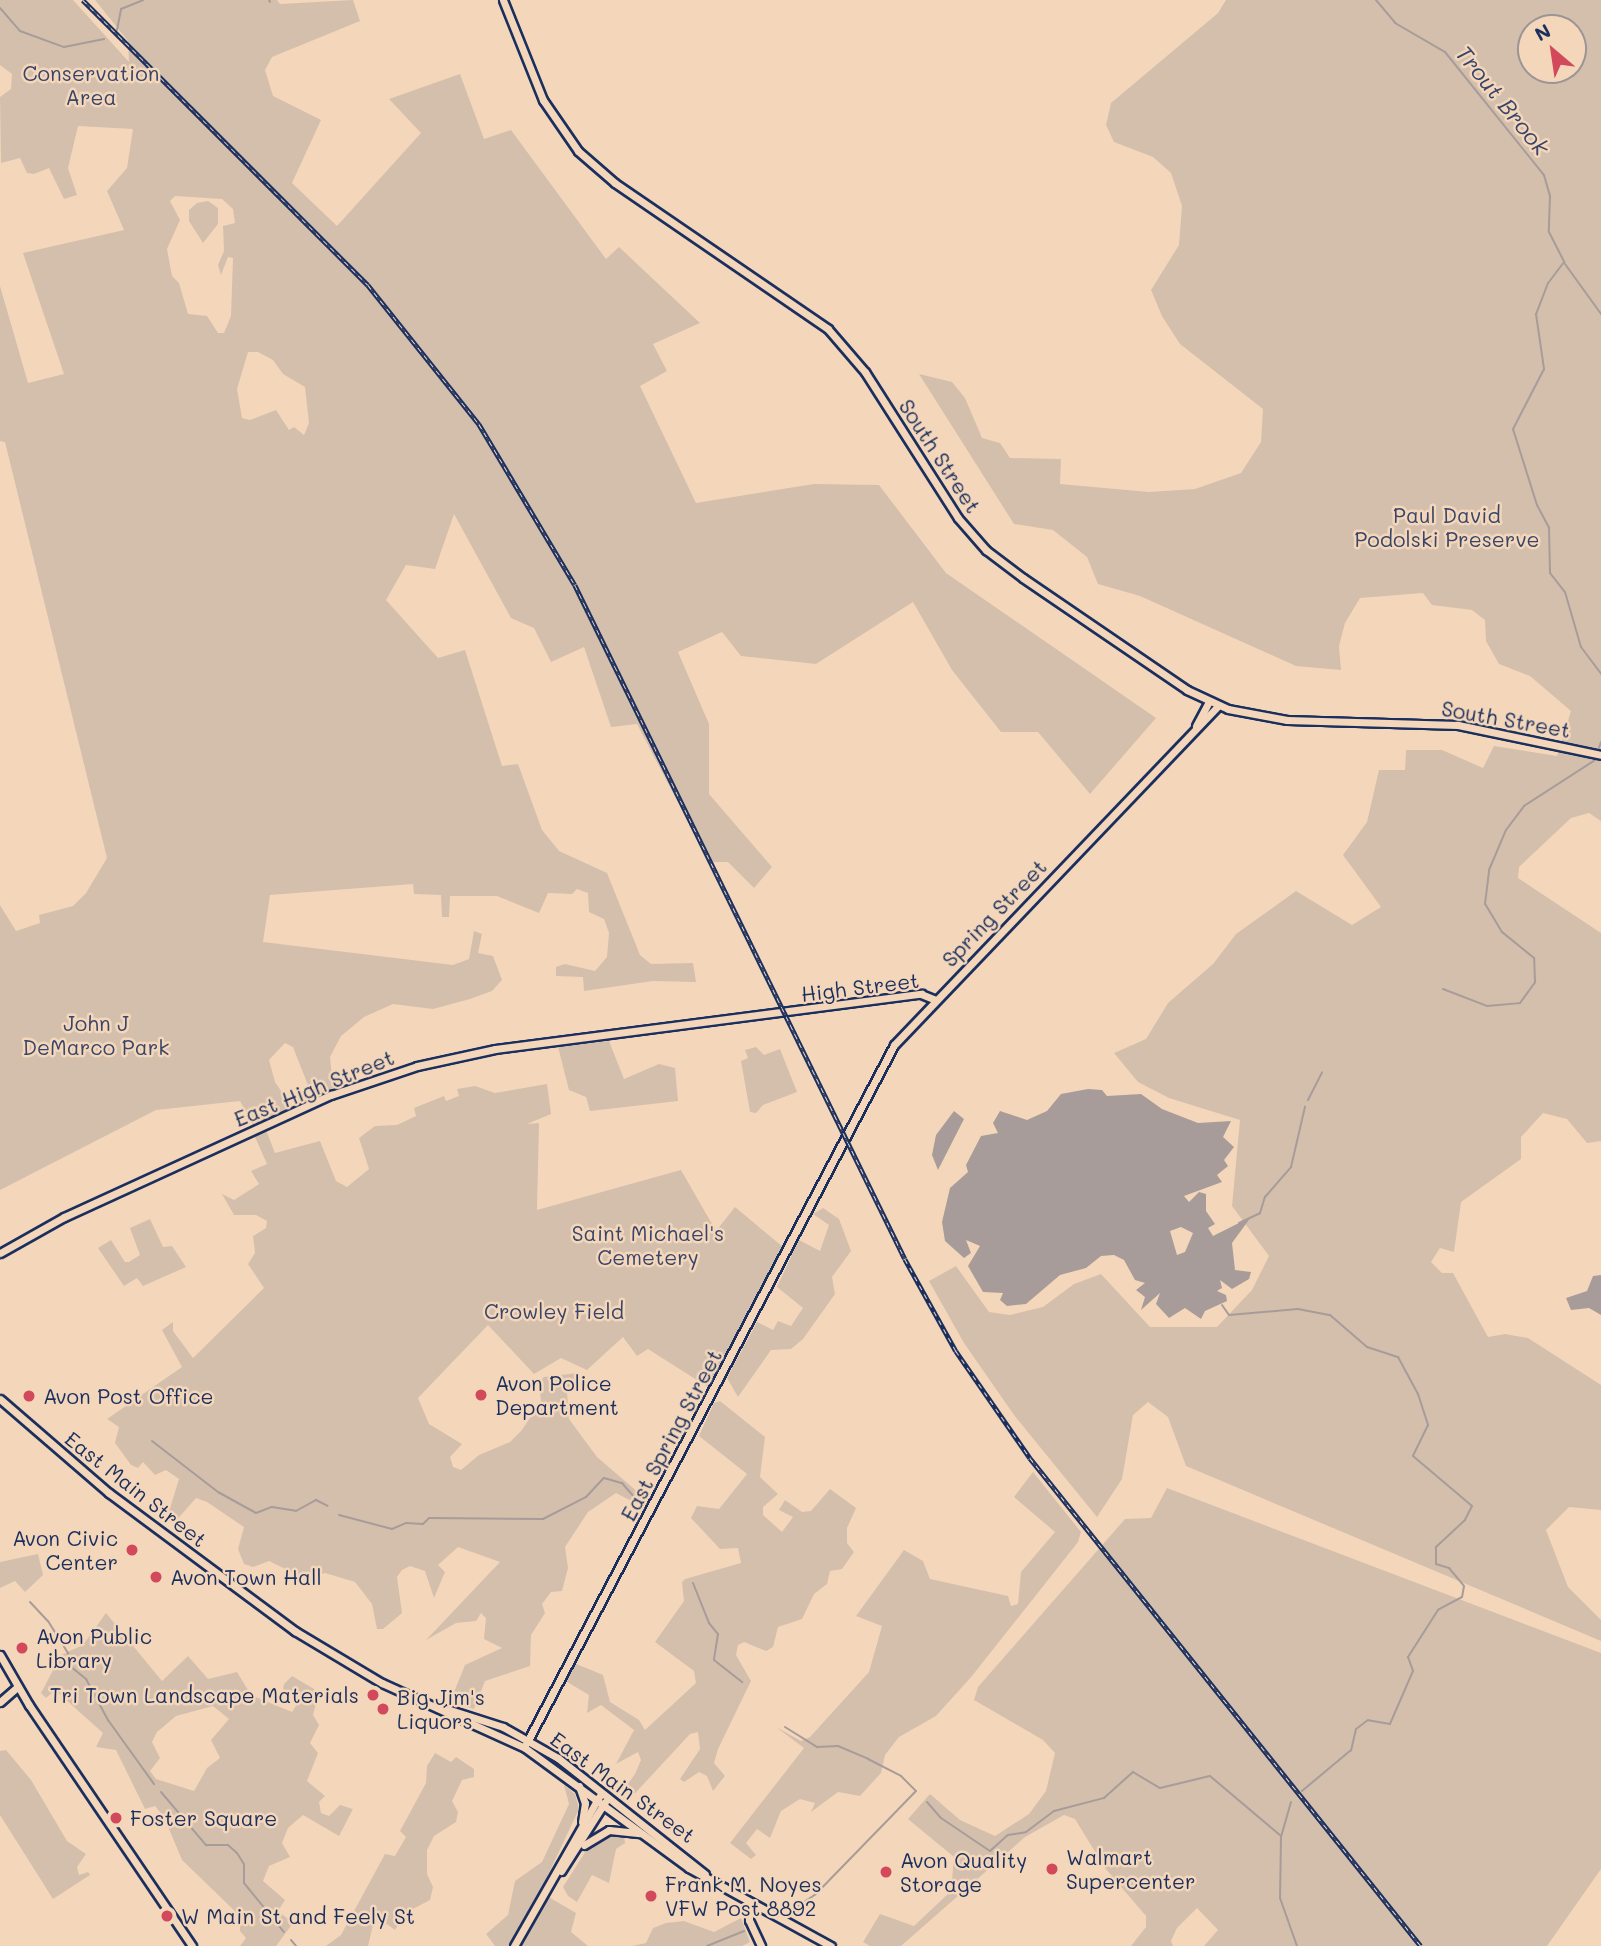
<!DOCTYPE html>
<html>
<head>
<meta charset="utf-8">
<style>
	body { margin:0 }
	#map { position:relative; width:1601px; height:1946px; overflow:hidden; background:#f4d7ba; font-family:Mali,sans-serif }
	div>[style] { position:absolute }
	.green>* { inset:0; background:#d4bfad }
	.water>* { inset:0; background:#a79c99 }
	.stream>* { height:2px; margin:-1px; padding:0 1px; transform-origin:1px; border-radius:1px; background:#a79c99 }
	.roads { filter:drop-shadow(2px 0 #1b2f5e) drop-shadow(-2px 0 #1b2f5e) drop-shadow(0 2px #1b2f5e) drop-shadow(0 -2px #1b2f5e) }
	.secondary>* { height:7px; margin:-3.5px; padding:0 3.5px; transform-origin:3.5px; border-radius:3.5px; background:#f4d7ba }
	.primary>* { height:7px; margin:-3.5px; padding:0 3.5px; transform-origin:3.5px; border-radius:3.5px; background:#f4d7ba }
	.rail>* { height:4.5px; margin-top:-2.25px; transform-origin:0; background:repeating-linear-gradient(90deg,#f4d7ba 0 5px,#1b2f5e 0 10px); box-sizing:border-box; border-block:2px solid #1b2f5e }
	.dots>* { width:19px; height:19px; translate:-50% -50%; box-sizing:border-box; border:4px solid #f4d7ba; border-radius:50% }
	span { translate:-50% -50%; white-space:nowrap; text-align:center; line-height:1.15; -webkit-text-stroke:5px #f4d7ba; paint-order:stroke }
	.park-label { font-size:21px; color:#37456a }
	.street-label { font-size:21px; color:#1b2f5e }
	.poi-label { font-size:21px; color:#1b2f5e }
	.left { translate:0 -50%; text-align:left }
	.right { translate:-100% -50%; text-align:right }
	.water-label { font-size:23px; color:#37456a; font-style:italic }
	.north { position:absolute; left:1517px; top:14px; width:70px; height:70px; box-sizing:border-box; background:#f4d7ba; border:2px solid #9d9495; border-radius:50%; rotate:331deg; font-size:19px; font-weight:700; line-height:28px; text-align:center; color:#1b2f5e }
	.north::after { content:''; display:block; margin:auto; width:24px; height:32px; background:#d1495b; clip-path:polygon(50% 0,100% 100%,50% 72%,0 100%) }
</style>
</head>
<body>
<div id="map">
	<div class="green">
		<i style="clip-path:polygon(evenodd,0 0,73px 0,129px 62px,128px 41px,95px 0,277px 0,280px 4px,353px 0,360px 21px,272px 57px,265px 70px,273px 96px,321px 120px,292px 183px,337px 226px,421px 133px,389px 99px,460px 74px,484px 139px,511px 130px,606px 259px,619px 247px,700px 323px,653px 344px,667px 371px,640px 386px,696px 503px,814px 484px,879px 485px,946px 573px,1156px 718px,1090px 794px,1038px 732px,1001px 732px,952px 670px,913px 602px,816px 664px,741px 656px,722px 632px,678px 652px,709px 724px,709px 794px,772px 867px,754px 888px,728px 862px,709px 862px,637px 724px,611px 727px,584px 647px,551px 662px,534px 628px,511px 618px,454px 514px,435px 569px,406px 565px,386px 600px,438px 658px,465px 650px,502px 766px,518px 764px,542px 830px,559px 851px,607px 873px,640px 955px,651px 964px,693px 963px,696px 982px,653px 981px,584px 991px,583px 977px,556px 976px,556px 967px,565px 964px,595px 971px,607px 957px,609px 933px,604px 919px,589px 912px,588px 893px,577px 889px,572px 894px,548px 893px,539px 913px,497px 896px,450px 896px,449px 917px,442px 917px,441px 895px,414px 894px,413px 884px,270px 895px,263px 942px,453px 965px,469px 959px,474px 931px,482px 934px,478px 953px,493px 956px,502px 980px,492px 991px,470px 999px,433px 1009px,393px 1004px,364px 1017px,341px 1036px,330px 1057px,333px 1088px,313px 1098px,293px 1047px,285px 1043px,269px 1060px,275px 1082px,292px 1107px,253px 1125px,240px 1101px,156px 1110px,0 1190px,0 905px,16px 931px,40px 923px,39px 915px,73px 906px,86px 893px,107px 858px,5px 442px,0 441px,0 286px,28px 383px,64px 374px,23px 253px,124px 230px,107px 191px,127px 168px,133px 129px,78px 126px,68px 168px,77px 195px,64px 199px,49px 168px,34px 174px,27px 173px,20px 158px,1px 163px,0 97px,11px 89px,12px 74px,0 65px,0 0,175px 196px,222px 199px,233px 209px,235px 223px,223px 226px,224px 251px,218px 265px,221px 275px,228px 257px,233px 258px,231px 316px,224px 333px,218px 333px,207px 316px,188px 314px,179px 283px,172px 276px,167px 249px,180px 220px,170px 201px,175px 196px,0 0,248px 352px,258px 352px,273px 360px,283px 374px,305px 387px,309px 423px,304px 435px,294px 427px,289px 430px,276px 410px,250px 420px,242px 418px,237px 389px,248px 352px)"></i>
		<i style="clip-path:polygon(evenodd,1226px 0,1601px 0,1601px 821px,1589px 813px,1571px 818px,1519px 867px,1518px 878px,1601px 933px,1601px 1141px,1587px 1143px,1567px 1119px,1543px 1113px,1521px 1137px,1521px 1159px,1461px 1202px,1454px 1252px,1440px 1248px,1431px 1262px,1442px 1273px,1453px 1273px,1488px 1337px,1505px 1334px,1528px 1338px,1601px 1385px,1601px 1510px,1569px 1507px,1546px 1530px,1568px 1587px,1601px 1620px,1601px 1641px,1186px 1466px,1168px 1417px,1148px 1402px,1133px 1415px,1122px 1479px,1097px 1517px,1014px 1415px,964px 1343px,929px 1281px,956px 1266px,989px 1312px,1010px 1315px,1043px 1307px,1074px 1284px,1101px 1274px,1150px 1327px,1217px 1327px,1252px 1290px,1269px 1256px,1232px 1206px,1240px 1120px,1169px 1098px,1138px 1082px,1114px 1053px,1146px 1039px,1168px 1003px,1213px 964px,1236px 934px,1296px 891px,1352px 925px,1381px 907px,1343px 855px,1367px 822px,1379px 770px,1405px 770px,1406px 750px,1442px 750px,1483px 768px,1494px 746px,1557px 756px,1571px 711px,1530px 676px,1499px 664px,1486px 641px,1485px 620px,1472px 610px,1432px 605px,1423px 593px,1360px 598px,1345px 623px,1339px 646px,1341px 670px,1296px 666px,1140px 596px,1098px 584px,1087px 557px,1053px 530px,1014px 524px,919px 374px,952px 382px,965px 398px,982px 438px,1000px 443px,1010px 458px,1061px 459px,1060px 484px,1149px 492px,1195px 489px,1241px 473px,1261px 442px,1263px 409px,1180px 344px,1162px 316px,1151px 290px,1179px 245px,1182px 206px,1171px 173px,1153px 157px,1114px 142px,1106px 125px,1111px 103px,1218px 13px,1226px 0,1531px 28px,1573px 28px,1573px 70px,1531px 70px,1531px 28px)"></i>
		<i style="clip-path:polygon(197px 203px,208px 201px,218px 208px,218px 224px,203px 243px,189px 221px,189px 210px)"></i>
		<i style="clip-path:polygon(609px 1041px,624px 1079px,659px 1064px,675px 1068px,678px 1101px,590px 1111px,586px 1097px,569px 1090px,558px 1047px)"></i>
		<i style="clip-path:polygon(756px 1047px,764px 1055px,780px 1049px,797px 1092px,763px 1105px,756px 1113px,750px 1112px,741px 1061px,748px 1058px,745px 1050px)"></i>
		<i style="clip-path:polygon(547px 1084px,551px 1114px,527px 1124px,539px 1123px,537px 1210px,681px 1170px,716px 1231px,735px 1207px,783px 1247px,711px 1389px,648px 1349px,637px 1356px,623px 1337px,587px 1370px,561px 1358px,534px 1374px,488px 1325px,418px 1398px,429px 1424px,462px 1444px,450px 1457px,453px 1467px,461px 1470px,479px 1455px,510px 1442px,522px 1430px,541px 1401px,539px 1382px,544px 1377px,577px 1373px,582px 1378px,567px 1392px,569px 1419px,597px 1457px,647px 1500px,637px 1504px,616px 1493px,588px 1512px,565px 1547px,568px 1568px,562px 1591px,551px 1592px,542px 1604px,545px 1613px,531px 1635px,530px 1666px,485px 1681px,474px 1709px,450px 1702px,465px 1665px,502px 1648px,484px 1639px,486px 1618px,481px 1613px,476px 1621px,456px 1623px,426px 1640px,500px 1562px,458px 1547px,438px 1565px,445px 1572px,434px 1598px,425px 1571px,410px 1566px,402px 1570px,397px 1577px,402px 1613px,383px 1629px,377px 1629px,372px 1604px,355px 1582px,325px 1573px,313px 1577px,294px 1573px,269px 1561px,253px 1567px,244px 1564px,238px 1549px,244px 1527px,207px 1502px,196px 1498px,174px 1523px,166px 1521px,179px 1479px,166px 1470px,155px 1475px,143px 1462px,138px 1468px,131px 1465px,115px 1443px,119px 1427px,107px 1419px,182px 1367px,162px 1330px,173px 1322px,173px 1331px,193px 1358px,264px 1288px,248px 1264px,255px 1253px,253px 1236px,266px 1228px,267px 1221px,256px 1215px,234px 1215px,222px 1194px,234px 1200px,259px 1184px,251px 1171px,267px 1164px,255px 1137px,266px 1130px,275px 1153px,320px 1141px,336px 1181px,347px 1187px,369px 1169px,359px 1138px,375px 1126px,397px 1125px,416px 1116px,414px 1108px,444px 1096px,446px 1101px,459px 1096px,457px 1089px,475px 1086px,495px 1093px)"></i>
		<i style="clip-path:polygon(823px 1208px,839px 1219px,851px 1251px,832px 1277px,835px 1294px,803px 1339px,791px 1349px,771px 1350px,738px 1397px,727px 1378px,757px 1322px,773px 1330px,778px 1321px,791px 1326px,803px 1308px,777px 1287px,799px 1240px,820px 1251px,829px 1225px,813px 1214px)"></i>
		<i style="clip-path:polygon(150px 1219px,163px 1247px,172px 1246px,186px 1267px,143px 1286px,137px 1278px,124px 1286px,98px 1248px,111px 1240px,125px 1262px,129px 1262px,140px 1255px,130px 1228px)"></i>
		<i style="clip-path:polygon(720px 1401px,765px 1437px,760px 1477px,778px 1494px,763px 1507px,763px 1515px,782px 1532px,793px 1517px,779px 1510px,785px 1500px,802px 1512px,811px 1511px,830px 1489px,856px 1508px,847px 1528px,847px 1543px,854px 1552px,842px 1569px,830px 1571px,827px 1584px,814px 1594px,802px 1619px,778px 1627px,773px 1647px,766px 1651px,744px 1642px,738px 1645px,736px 1655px,751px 1681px,718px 1749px,714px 1763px,725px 1776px,713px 1791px,707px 1776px,699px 1772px,684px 1782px,680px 1779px,700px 1749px,698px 1732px,690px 1734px,627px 1802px,620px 1795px,635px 1774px,641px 1760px,638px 1752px,616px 1764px,634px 1730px,601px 1705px,587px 1713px,589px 1695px,564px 1680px,574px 1663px,603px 1675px,610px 1702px,639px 1720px,645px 1730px,696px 1683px,694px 1671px,655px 1642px,684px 1601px,682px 1582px,685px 1579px,741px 1563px,738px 1548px,720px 1549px,691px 1518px,697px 1506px,719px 1509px,747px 1474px,699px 1436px,714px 1403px)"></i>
		<i style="clip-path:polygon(1033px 1472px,1081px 1532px,1078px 1542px,972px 1676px,936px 1716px,899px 1737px,885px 1755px,881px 1773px,860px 1796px,838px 1792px,811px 1812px,815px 1803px,800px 1799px,781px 1811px,770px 1838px,757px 1829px,746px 1843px,756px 1855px,751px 1859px,730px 1843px,804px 1748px,776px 1727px,801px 1741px,810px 1737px,869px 1672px,882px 1626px,856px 1616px,904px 1550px,923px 1561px,930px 1579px,1008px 1596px,1011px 1606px,1018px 1604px,1021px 1572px,1055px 1532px,1014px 1497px)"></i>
		<i style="clip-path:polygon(1167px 1488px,1601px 1653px,1601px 1869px,1547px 1946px,1204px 1946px,1218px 1930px,1197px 1908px,1177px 1928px,1171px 1941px,1173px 1946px,1131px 1946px,1146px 1927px,1146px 1916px,1105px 1868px,1075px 1819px,1064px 1815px,1025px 1837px,901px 1946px,870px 1946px,863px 1942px,880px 1914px,914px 1926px,951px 1891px,954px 1857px,908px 1819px,930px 1794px,960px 1820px,995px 1836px,1029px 1814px,1046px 1791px,1055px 1753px,1043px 1740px,974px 1700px,978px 1687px,1125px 1519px,1151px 1518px)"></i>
		<i style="clip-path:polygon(38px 1554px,43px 1575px,25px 1592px,15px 1581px,0 1588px,0 1562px)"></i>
		<i style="clip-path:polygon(evenodd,106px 1613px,162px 1681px,188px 1656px,208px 1679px,237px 1672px,251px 1695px,292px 1712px,299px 1701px,283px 1689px,284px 1684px,292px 1676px,314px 1689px,317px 1700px,313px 1715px,319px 1725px,310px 1743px,318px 1753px,307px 1781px,325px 1796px,319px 1802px,321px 1813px,329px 1816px,340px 1805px,353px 1809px,339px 1836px,303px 1815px,288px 1828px,282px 1843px,290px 1857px,269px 1866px,263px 1881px,285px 1900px,278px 1911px,293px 1923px,276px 1946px,240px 1946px,246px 1938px,240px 1931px,240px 1916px,182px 1860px,164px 1817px,155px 1806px,145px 1809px,116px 1750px,96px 1747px,103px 1733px,55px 1690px,46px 1698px,41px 1693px,61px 1655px,83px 1645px,106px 1613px,213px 1706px,229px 1719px,211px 1740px,220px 1758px,207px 1768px,194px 1791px,156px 1779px,150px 1771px,160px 1758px,152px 1742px,157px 1732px,176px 1716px,213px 1706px)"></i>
		<i style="clip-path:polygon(6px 1750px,31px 1780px,67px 1841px,86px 1854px,77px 1867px,79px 1875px,88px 1872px,90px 1875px,53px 1899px,0 1815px,0 1751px)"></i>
		<i style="clip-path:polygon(435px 1753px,451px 1762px,456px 1757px,474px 1769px,474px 1777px,462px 1780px,452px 1801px,458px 1812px,456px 1822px,434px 1836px,427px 1850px,427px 1874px,433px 1887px,430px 1900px,405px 1913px,395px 1930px,380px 1919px,373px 1925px,368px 1946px,326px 1946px,341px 1935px,385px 1854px,395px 1856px,406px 1837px,400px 1831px,426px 1783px,427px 1766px)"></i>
		<i style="clip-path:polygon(564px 1785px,575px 1794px,579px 1809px,540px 1892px,576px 1913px,571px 1932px,588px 1946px,495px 1946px,486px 1934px,508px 1915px,515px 1881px,542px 1862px,569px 1804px)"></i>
		<i style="clip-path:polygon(624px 1835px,625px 1843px,616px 1849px,609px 1883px,592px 1875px,577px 1902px,568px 1896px,563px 1887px,587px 1849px,605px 1837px)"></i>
		<i style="clip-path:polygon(741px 1918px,750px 1942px,742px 1946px,632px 1946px,646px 1943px,653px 1928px,666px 1923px,684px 1921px,714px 1932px)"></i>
	</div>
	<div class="water">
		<i style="clip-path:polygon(evenodd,1088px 1089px,1102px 1090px,1107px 1096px,1141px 1094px,1162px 1109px,1198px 1123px,1231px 1121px,1223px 1137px,1234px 1147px,1224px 1160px,1228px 1166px,1217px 1175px,1222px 1182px,1184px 1196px,1189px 1202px,1199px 1192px,1206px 1194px,1206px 1211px,1215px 1224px,1208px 1228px,1213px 1236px,1251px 1217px,1232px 1243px,1235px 1270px,1251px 1272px,1249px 1279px,1232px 1289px,1220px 1280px,1222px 1288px,1217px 1291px,1226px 1295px,1227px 1301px,1205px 1311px,1201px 1319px,1185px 1308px,1169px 1318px,1156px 1304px,1160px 1293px,1141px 1310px,1145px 1297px,1136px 1290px,1145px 1283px,1135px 1280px,1124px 1260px,1114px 1255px,1101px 1256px,1086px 1268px,1060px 1275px,1026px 1304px,1007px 1306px,1000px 1300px,1003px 1293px,983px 1292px,968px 1266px,980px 1246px,966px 1240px,971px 1253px,964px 1258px,945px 1241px,942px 1222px,950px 1188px,968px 1172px,966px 1165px,981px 1136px,998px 1133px,993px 1123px,1000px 1111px,1027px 1120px,1047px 1111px,1061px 1094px,1088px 1089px,1181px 1227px,1193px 1233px,1185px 1252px,1177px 1255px,1170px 1231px,1181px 1227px)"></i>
		<i style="clip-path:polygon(954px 1111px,964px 1119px,938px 1170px,932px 1155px,936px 1135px)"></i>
		<i style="clip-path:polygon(1601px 1275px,1601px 1315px,1589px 1308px,1571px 1310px,1566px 1298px,1587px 1291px,1593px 1276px)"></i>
	</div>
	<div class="stream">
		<i style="left:269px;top:0;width:2px;rotate:63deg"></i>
		<i style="left:1376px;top:0;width:30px;rotate:50deg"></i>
		<i style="left:1395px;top:23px;width:58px;rotate:30.1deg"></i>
		<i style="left:1445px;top:52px;width:158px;rotate:51.2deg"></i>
		<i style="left:1544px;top:175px;width:22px;rotate:74deg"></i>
		<i style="left:1550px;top:196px;width:36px;rotate:92deg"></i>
		<i style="left:1549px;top:232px;width:34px;rotate:63deg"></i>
		<i style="left:1564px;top:262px;width:26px;rotate:127deg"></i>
		<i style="left:1548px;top:283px;width:33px;rotate:111deg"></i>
		<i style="left:1536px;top:314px;width:56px;rotate:81.7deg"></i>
		<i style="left:1544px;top:369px;width:68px;rotate:117.3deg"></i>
		<i style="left:1513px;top:429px;width:80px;rotate:72.5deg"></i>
		<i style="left:1537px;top:505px;width:26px;rotate:62deg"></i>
		<i style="left:1549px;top:528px;width:45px;rotate:88.7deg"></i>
		<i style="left:1550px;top:573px;width:24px;rotate:52deg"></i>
		<i style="left:1565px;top:592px;width:57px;rotate:73.8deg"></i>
		<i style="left:1581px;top:647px;width:34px;rotate:53deg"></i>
		<i style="left:0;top:8px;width:30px;rotate:49deg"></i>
		<i style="left:20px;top:31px;width:47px;rotate:20deg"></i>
		<i style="left:64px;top:47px;width:41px;rotate:-11.3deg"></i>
		<i style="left:117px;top:30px;width:21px;rotate:-79deg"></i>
		<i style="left:121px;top:9px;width:24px;rotate:-22deg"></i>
		<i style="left:1565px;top:264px;width:62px;rotate:54.2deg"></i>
		<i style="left:1599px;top:748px;width:6px;rotate:-72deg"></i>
		<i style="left:1443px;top:989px;width:47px;rotate:21.1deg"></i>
		<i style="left:1487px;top:1006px;width:33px;rotate:-5deg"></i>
		<i style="left:1520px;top:1003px;width:26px;rotate:-54deg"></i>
		<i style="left:1535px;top:982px;width:24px;rotate:-92deg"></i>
		<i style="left:1534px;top:958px;width:41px;rotate:-140.9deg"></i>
		<i style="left:1502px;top:932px;width:33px;rotate:-121deg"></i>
		<i style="left:1485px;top:904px;width:34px;rotate:-83deg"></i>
		<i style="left:1489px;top:870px;width:43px;rotate:-67deg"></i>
		<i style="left:1506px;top:830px;width:30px;rotate:-53deg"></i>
		<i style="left:1524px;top:806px;width:85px;rotate:-32.9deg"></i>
		<i style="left:1308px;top:1100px;width:31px;rotate:-63deg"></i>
		<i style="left:1239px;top:1223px;width:23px;rotate:-25deg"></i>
		<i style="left:1260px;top:1213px;width:17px;rotate:-73deg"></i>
		<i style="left:1265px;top:1197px;width:40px;rotate:-49deg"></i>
		<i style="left:1291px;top:1167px;width:62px;rotate:-76.9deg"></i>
		<i style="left:1222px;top:1305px;width:12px;rotate:55deg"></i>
		<i style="left:1229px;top:1315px;width:69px;rotate:-5deg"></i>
		<i style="left:1298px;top:1309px;width:33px;rotate:11deg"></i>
		<i style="left:1330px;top:1315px;width:49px;rotate:40.9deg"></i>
		<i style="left:1367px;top:1347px;width:33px;rotate:18deg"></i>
		<i style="left:1398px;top:1357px;width:42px;rotate:61.6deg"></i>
		<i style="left:1418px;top:1394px;width:33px;rotate:72deg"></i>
		<i style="left:1428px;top:1425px;width:34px;rotate:116deg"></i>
		<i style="left:1413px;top:1456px;width:77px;rotate:40.3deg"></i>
		<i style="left:1472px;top:1506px;width:16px;rotate:117deg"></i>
		<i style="left:1465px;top:1520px;width:40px;rotate:137deg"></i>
		<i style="left:1436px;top:1547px;width:17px;rotate:90deg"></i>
		<i style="left:1436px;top:1564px;width:14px;rotate:17deg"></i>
		<i style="left:1449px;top:1568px;width:23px;rotate:50deg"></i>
		<i style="left:1464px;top:1586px;width:11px;rotate:100deg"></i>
		<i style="left:1462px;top:1597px;width:27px;rotate:152deg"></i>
		<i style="left:1438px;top:1610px;width:56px;rotate:122.6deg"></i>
		<i style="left:1408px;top:1657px;width:15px;rotate:70deg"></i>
		<i style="left:1413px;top:1671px;width:58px;rotate:113.5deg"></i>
		<i style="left:1390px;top:1724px;width:22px;rotate:-170deg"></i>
		<i style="left:1368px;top:1720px;width:15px;rotate:143deg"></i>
		<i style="left:1356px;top:1729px;width:22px;rotate:103deg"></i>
		<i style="left:1351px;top:1750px;width:64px;rotate:140.1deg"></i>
		<i style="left:152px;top:1441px;width:83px;rotate:37.7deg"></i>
		<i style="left:218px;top:1492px;width:43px;rotate:28.9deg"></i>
		<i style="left:256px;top:1513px;width:17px;rotate:-21deg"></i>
		<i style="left:272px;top:1507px;width:24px;rotate:9deg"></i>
		<i style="left:296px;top:1511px;width:23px;rotate:-29deg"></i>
		<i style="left:316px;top:1500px;width:13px;rotate:27deg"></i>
		<i style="left:339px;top:1515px;width:55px;rotate:14.8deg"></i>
		<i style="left:392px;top:1529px;width:15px;rotate:-23deg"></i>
		<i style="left:406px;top:1523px;width:17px;rotate:3deg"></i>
		<i style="left:423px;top:1524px;width:8px;rotate:-45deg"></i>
		<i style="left:429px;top:1518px;width:114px;rotate:0.5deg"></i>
		<i style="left:543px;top:1519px;width:48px;rotate:-27.1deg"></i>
		<i style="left:586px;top:1497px;width:26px;rotate:-47deg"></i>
		<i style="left:604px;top:1478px;width:19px;rotate:16deg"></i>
		<i style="left:622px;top:1483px;width:21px;rotate:49deg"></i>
		<i style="left:693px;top:1583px;width:43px;rotate:68.2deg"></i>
		<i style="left:709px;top:1623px;width:14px;rotate:51deg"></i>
		<i style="left:718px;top:1634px;width:26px;rotate:99deg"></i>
		<i style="left:714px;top:1660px;width:36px;rotate:38deg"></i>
		<i style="left:30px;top:1602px;width:26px;rotate:47deg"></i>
		<i style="left:48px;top:1621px;width:38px;rotate:58deg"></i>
		<i style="left:68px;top:1653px;width:13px;rotate:81deg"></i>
		<i style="left:70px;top:1666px;width:21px;rotate:39deg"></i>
		<i style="left:86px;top:1679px;width:47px;rotate:61.8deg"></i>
		<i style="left:108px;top:1720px;width:79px;rotate:54.3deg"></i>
		<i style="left:785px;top:1727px;width:38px;rotate:32deg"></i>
		<i style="left:817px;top:1747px;width:21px;rotate:-3deg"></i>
		<i style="left:838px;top:1746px;width:33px;rotate:23deg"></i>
		<i style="left:868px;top:1759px;width:37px;rotate:27deg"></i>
		<i style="left:901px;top:1776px;width:21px;rotate:45deg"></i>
		<i style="left:916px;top:1791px;width:144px;rotate:134.2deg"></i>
		<i style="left:816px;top:1894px;width:36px;rotate:146deg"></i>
		<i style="left:161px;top:1792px;width:70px;rotate:49.7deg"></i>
		<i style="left:206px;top:1845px;width:22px"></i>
		<i style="left:228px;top:1845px;width:12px;rotate:42deg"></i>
		<i style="left:237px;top:1853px;width:13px;rotate:58deg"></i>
		<i style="left:244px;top:1864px;width:19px;rotate:90deg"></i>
		<i style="left:244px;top:1883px;width:63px;rotate:50.8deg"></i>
		<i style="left:927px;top:1802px;width:21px;rotate:49deg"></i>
		<i style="left:941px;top:1818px;width:59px;rotate:34deg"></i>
		<i style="left:990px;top:1851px;width:24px;rotate:-42deg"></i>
		<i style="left:1008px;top:1835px;width:18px;rotate:-9deg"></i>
		<i style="left:1026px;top:1832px;width:35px;rotate:-37deg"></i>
		<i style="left:1054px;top:1811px;width:52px;rotate:-14.6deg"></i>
		<i style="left:1104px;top:1798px;width:39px;rotate:-42deg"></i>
		<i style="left:1133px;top:1772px;width:31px;rotate:31deg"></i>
		<i style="left:1160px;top:1788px;width:51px;rotate:-13.5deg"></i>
		<i style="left:1210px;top:1776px;width:93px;rotate:40.2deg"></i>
		<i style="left:1291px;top:1802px;width:35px;rotate:106deg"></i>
		<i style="left:1281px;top:1836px;width:62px;rotate:90.9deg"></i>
		<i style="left:1280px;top:1898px;width:51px;rotate:70.5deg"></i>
		<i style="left:291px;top:1940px;width:8px;rotate:50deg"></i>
		<i style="left:707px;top:1946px;width:40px;rotate:-22deg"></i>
	</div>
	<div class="roads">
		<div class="secondary">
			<i style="left:503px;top:0;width:108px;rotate:68.2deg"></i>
			<i style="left:543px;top:100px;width:62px;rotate:55.5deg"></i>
			<i style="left:578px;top:151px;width:49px;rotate:40.9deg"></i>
			<i style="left:615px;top:183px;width:258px;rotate:34.4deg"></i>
			<i style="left:828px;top:329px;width:57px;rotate:49.3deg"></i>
			<i style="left:865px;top:372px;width:173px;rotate:57.5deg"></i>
			<i style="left:958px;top:518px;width:43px;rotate:48.8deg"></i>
			<i style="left:986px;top:550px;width:46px;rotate:37.1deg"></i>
			<i style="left:1023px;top:578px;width:199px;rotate:34.3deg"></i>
			<i style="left:1187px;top:690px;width:45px;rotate:24.9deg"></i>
			<i style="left:1228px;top:709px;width:60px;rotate:10.6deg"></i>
			<i style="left:1287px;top:720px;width:171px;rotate:1.7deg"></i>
			<i style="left:1458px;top:725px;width:146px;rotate:11.8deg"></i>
			<i style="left:1196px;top:726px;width:27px;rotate:-62deg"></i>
			<i style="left:0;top:1253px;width:73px;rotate:-29.4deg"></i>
			<i style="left:64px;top:1217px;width:294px;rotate:-24.6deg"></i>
			<i style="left:331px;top:1095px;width:91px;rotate:-18.6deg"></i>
			<i style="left:417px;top:1066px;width:80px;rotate:-12.3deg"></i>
			<i style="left:495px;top:1049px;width:430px;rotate:-7.4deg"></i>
			<i style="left:921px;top:994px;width:16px;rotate:22deg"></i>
			<i style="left:0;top:1655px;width:58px;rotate:59.9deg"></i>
			<i style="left:29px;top:1705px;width:291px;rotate:55.9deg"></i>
			<i style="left:0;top:1702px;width:23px;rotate:-41deg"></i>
			<i style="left:526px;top:1744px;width:790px;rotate:-62.23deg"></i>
			<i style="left:894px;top:1045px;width:469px;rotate:-46.3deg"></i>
			<i style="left:749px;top:1902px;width:18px;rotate:90deg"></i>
			<i style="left:749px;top:1920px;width:29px;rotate:65deg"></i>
		</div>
		<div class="primary">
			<i style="left:0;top:1399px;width:144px;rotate:40.8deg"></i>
			<i style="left:109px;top:1493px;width:232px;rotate:36.6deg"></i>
			<i style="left:295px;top:1631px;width:101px;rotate:30.9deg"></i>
			<i style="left:382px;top:1683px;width:157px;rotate:24.4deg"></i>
			<i style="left:525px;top:1748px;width:203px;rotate:36.2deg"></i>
			<i style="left:689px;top:1868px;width:162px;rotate:28.8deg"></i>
			<i style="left:447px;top:1709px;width:59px;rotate:17.8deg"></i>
			<i style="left:503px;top:1727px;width:63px;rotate:29.4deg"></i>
			<i style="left:558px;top:1758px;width:187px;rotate:38.3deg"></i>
			<i style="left:579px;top:1786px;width:18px;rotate:71deg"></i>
			<i style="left:585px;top:1803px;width:19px;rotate:99deg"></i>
			<i style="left:584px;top:1845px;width:29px;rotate:-31deg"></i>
			<i style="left:609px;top:1830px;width:31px;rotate:6deg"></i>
			<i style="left:561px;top:1871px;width:82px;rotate:-57.5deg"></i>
			<i style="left:514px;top:1946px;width:172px;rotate:-60.3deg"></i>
		</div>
	</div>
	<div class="rail">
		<i style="left:83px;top:0;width:403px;rotate:45deg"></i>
		<i style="left:368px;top:285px;width:178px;rotate:51.4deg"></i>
		<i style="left:479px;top:424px;width:187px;rotate:59.2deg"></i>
		<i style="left:575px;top:585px;width:750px;rotate:63.91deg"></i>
		<i style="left:905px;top:1259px;width:105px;rotate:61deg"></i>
		<i style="left:956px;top:1351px;width:130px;rotate:55.3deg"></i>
		<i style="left:1030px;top:1458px;width:625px;rotate:51.3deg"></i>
	</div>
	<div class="dots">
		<i style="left:481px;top:1395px;background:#d1495b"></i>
		<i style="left:29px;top:1396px;background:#d1495b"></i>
		<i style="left:132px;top:1550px;background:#d1495b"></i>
		<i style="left:156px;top:1577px;background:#d1495b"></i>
		<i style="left:22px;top:1648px;background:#d1495b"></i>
		<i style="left:373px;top:1695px;background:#d1495b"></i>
		<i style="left:383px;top:1709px;background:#d1495b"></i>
		<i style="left:116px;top:1818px;background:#d1495b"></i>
		<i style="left:1052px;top:1869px;background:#d1495b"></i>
		<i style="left:886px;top:1872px;background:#d1495b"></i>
		<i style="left:651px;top:1896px;background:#d1495b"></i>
		<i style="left:167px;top:1916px;background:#d1495b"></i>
	</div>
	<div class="park-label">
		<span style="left:91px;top:85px">Conservation<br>Area</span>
		<span style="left:1447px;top:527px">Paul David<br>Podolski Preserve</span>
		<span style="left:96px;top:1035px">John J<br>DeMarco Park</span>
		<span style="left:648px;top:1245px">Saint Michael's<br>Cemetery</span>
		<span style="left:554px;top:1311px">Crowley Field</span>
	</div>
	<div class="street-label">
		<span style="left:940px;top:456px;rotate:57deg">South Street</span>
		<span style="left:1506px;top:719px;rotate:10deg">South Street</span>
		<span style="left:994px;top:913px;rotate:-46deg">Spring Street</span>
		<span style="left:860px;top:987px;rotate:-7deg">High Street</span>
		<span style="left:314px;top:1088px;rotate:-22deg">East High Street</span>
		<span style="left:671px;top:1435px;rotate:-62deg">East Spring Street</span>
		<span style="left:136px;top:1489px;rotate:38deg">East Main Street</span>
		<span style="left:623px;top:1787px;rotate:36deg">East Main Street</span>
	</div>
	<div class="poi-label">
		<span class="left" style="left:495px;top:1395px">Avon Police<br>Department</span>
		<span class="left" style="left:43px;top:1396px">Avon Post Office</span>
		<span class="right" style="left:118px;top:1550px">Avon Civic<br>Center</span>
		<span class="left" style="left:170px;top:1577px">Avon Town Hall</span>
		<span class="left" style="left:36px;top:1648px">Avon Public<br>Library</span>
		<span class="right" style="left:359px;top:1695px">Tri Town Landscape Materials</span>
		<span class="left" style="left:397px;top:1709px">Big Jim's<br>Liquors</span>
		<span class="left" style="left:130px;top:1818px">Foster Square</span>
		<span class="left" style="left:1066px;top:1869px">Walmart<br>Supercenter</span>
		<span class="left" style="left:900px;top:1872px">Avon Quality<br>Storage</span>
		<span class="left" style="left:665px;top:1896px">Frank M. Noyes<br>VFW Post 8892</span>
		<span class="left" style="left:181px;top:1916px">W Main St and Feely St</span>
	</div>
	<div class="water-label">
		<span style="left:1503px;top:100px;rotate:51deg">Trout Brook</span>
	</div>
	<div class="north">N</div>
</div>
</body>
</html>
